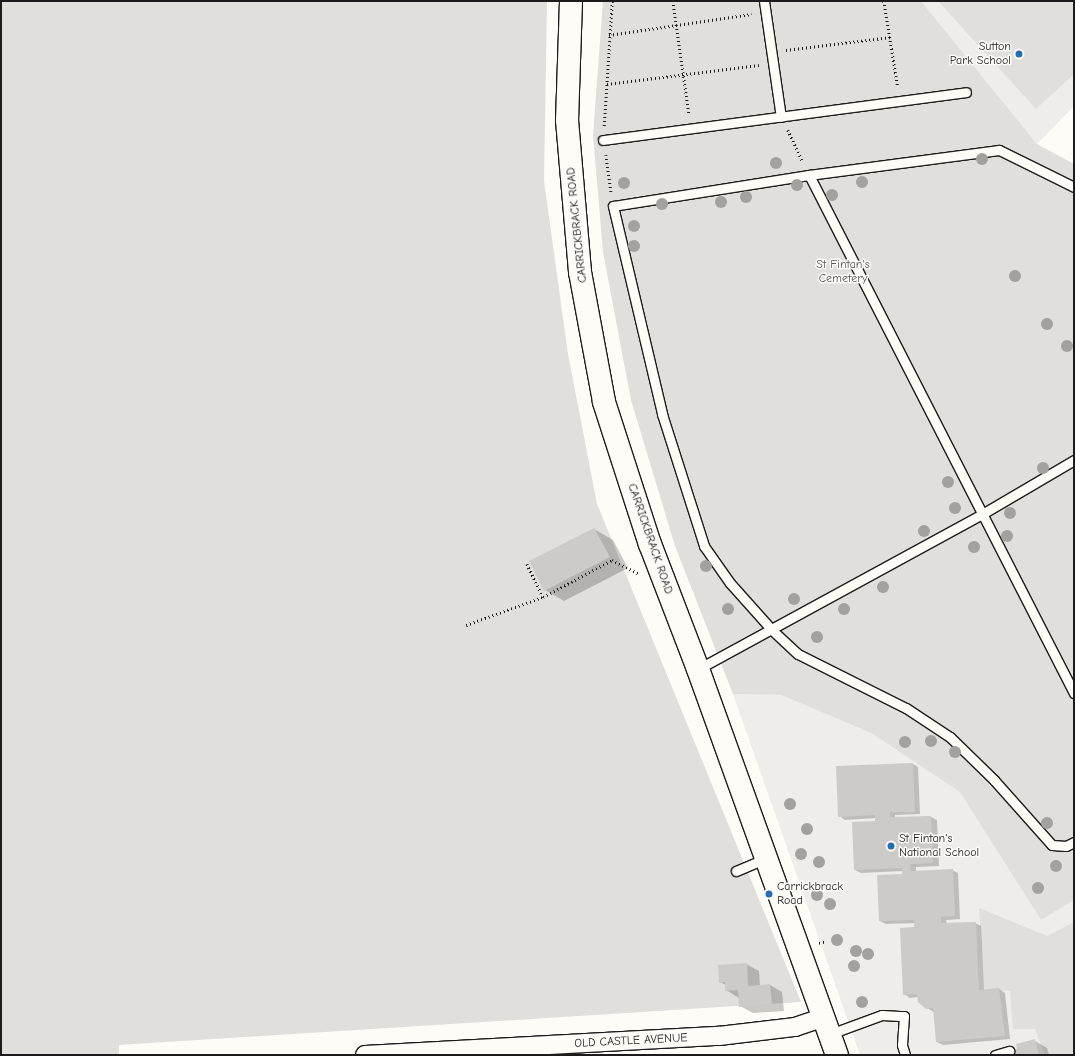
<!DOCTYPE html>
<html>
<head>
<meta charset="utf-8">
<style>
	body { margin:0 }
	#map { position:relative; width:1075px; height:1056px; overflow:hidden; background:#fdfcf7; font-family:"Comic Neue",sans-serif }
	div>[style] { position:absolute }
	.built>* { inset:0; background:#eeede9 }
	.green>* { inset:0; background:#e0dfdb }
	.shadow>* { inset:0; background:#0003 }
	.building>* { inset:0; background:#cccbc8 }
	.path>* { height:2.5px; margin-top:-1.25px; transform-origin:0; background:repeating-linear-gradient(90deg,#1c1c1c 0 1px,transparent 0 4px) }
	.roads { filter:drop-shadow(1px 0 #1c1c1c) drop-shadow(-1px 0 #1c1c1c) drop-shadow(0 1px #1c1c1c) drop-shadow(0 -1px #1c1c1c) }
	.service>* { height:9px; margin:-4.5px; padding:0 4.5px; transform-origin:4.5px; border-radius:4.5px; background:#fdfcf7 }
	.minor>* { height:18px; margin:-9px; padding:0 9px; transform-origin:9px; border-radius:9px; background:#fdfcf7 }
	.secondary>* { height:22px; margin:-11px; padding:0 11px; transform-origin:11px; border-radius:11px; background:#fdfcf7 }
	.trees>* { width:12px; height:12px; margin:-6px; border-radius:50%; background:#a2a19e }
	.dots>* { width:11px; height:11px; translate:-50% -50%; box-sizing:border-box; border:2px solid #fdfcf7; border-radius:50% }
	span { translate:-50% -50%; white-space:nowrap; text-align:center; line-height:1.15; -webkit-text-stroke:3px #fdfcf7; paint-order:stroke }
	.poi-label { font-size:12px; color:#1c1c1c }
	.right { translate:-100% -50%; text-align:right }
	.left { translate:0 -50%; text-align:left }
	.street-label { font-size:12px; color:#1c1c1c }
	.park-label { font-size:12px; color:#575655 }
	.frame { position:absolute; inset:0; border:2px solid #1c1c1c; pointer-events:none }
</style>
</head>
<body>
<div id="map">
	<div class="built">
		<i style="clip-path:polygon(921px 1px,1074px 1px,1074px 106px,1037px 144px)"></i>
		<i style="clip-path:polygon(733px 694px,781px 695px,871px 733px,961px 792px,1041px 920px,1074px 900px,1074px 1055px,860px 1055px)"></i>
	</div>
	<div class="green">
		<i style="clip-path:polygon(1px 1px,547px 1px,544px 181px,568px 354px,597px 504px,801px 1002px,119px 1045px,119px 1055px,1px 1055px)"></i>
		<i style="clip-path:polygon(603px 1px,921px 1px,1037px 144px,1074px 164px,1074px 900px,1041px 920px,960px 792px,871px 733px,781px 695px,733px 694px,675px 546px,631px 400px,603px 252px,593px 135px)"></i>
		<i style="clip-path:polygon(938px 1px,1074px 1px,1074px 74px,1036px 109px)"></i>
		<i style="clip-path:polygon(979px 908px,1047px 936px,1074px 922px,1074px 1055px,1045px 1055px,1035px 1029px,1013px 1029px,1010px 991px,984px 990px)"></i>
	</div>
	<div class="shadow">
		<i style="clip-path:polygon(594px 529px,613px 540px,628px 568px,564px 601px,545px 590px)"></i>
		<i style="clip-path:polygon(913px 764px,918px 767px,920px 814px,895px 815px,895px 818px,931px 817px,937px 820px,939px 866px,916px 867px,916px 872px,952px 870px,958px 873px,960px 919px,946px 920px,947px 924px,975px 923px,981px 926px,984px 990px,999px 989px,1005px 993px,1010px 1039px,943px 1045px,937px 1042px,934px 1012px,927px 1008px,918px 997px,910px 998px,904px 994px,915px 923px,886px 924px,880px 921px,903px 871px,861px 873px,855px 870px,876px 818px,845px 820px,839px 816px)"></i>
		<i style="clip-path:polygon(746px 964px,759px 971px,760px 986px,770px 985px,782px 992px,784px 1011px,753px 1013px,740px 1006px,739px 998px,726px 990px,726px 985px,720px 982px)"></i>
		<i style="clip-path:polygon(1035px 1041px,1047px 1048px,1049px 1055px,1015px 1055px)"></i>
	</div>
	<div class="building">
		<i style="clip-path:polygon(594px 528px,610px 557px,544px 591px,529px 561px)"></i>
		<i style="clip-path:polygon(913px 763px,915px 812px,890px 812px,890px 817px,931px 816px,933px 863px,910px 864px,911px 871px,953px 869px,955px 916px,941px 917px,941px 923px,976px 922px,979px 990px,999px 988px,1005px 1036px,936px 1042px,933px 1008px,926px 1009px,918px 1002px,917px 994px,903px 995px,900px 928px,914px 927px,914px 920px,879px 921px,877px 875px,902px 874px,902px 868px,854px 870px,852px 822px,875px 821px,875px 815px,838px 817px,836px 766px)"></i>
		<i style="clip-path:polygon(747px 963px,748px 986px,770px 984px,772px 1004px,739px 1007px,738px 990px,725px 991px,725px 982px,719px 983px,718px 965px)"></i>
		<i style="clip-path:polygon(1035px 1039px,1039px 1055px,1014px 1055px,1013px 1050px,1017px 1049px,1016px 1044px)"></i>
	</div>
	<div class="path">
		<i style="left:673px;top:1px;width:114px;rotate:81.9deg"></i>
		<i style="left:884px;top:1px;width:87px;rotate:80.8deg"></i>
		<i style="left:609px;top:35px;width:144px;rotate:-8.4deg"></i>
		<i style="left:786px;top:50px;width:106px;rotate:-7.1deg"></i>
		<i style="left:607px;top:84px;width:153px;rotate:-7.1deg"></i>
		<i style="left:604px;top:126px;width:125px;rotate:-86.3deg"></i>
		<i style="left:788px;top:130px;width:35px;rotate:65deg"></i>
		<i style="left:606px;top:155px;width:37px;rotate:82deg"></i>
		<i style="left:527px;top:564px;width:37px;rotate:64deg"></i>
		<i style="left:543px;top:597px;width:78px;rotate:-28.2deg"></i>
		<i style="left:612px;top:560px;width:30px;rotate:27deg"></i>
		<i style="left:466px;top:625px;width:82px;rotate:-20deg"></i>
		<i style="left:819px;top:943px;width:7px;rotate:-16deg"></i>
	</div>
	<div class="roads">
		<div class="service">
			<i style="left:764px;top:1px;width:117px;rotate:81.7deg"></i>
			<i style="left:603px;top:140px;width:366px;rotate:-7.5deg"></i>
			<i style="left:809px;top:175px;width:582px;rotate:62.91deg"></i>
			<i style="left:1074px;top:187px;width:84px;rotate:-153.7deg"></i>
			<i style="left:999px;top:150px;width:192px;rotate:172.5deg"></i>
			<i style="left:809px;top:175px;width:198px;rotate:171deg"></i>
			<i style="left:613px;top:206px;width:214px;rotate:76.7deg"></i>
			<i style="left:662px;top:414px;width:139px;rotate:72.3deg"></i>
			<i style="left:704px;top:546px;width:45px;rotate:54.9deg"></i>
			<i style="left:730px;top:583px;width:63px;rotate:48.2deg"></i>
			<i style="left:772px;top:630px;width:35px;rotate:43deg"></i>
			<i style="left:798px;top:654px;width:121px;rotate:26.6deg"></i>
			<i style="left:906px;top:708px;width:53px;rotate:33.4deg"></i>
			<i style="left:950px;top:737px;width:62px;rotate:44.3deg"></i>
			<i style="left:994px;top:780px;width:87px;rotate:48.3deg"></i>
			<i style="left:1052px;top:845px;width:14px;rotate:4deg"></i>
			<i style="left:1066px;top:846px;width:9px;rotate:-27deg"></i>
			<i style="left:698px;top:669px;width:324px;rotate:-28.6deg"></i>
			<i style="left:982px;top:514px;width:107px;rotate:-30.4deg"></i>
			<i style="left:736px;top:871px;width:33px;rotate:-23deg"></i>
			<i style="left:830px;top:1034px;width:55px;rotate:-20.1deg"></i>
			<i style="left:882px;top:1015px;width:22px;rotate:3deg"></i>
			<i style="left:904px;top:1016px;width:29px;rotate:94deg"></i>
			<i style="left:902px;top:1045px;width:10px;rotate:73deg"></i>
			<i style="left:995px;top:1055px;width:15px;rotate:-16deg"></i>
		</div>
		<div class="minor">
			<i style="left:365px;top:1055px;width:355px;rotate:-3.1deg"></i>
			<i style="left:719px;top:1036px;width:77px;rotate:-6.8deg"></i>
			<i style="left:795px;top:1027px;width:31px;rotate:-19deg"></i>
		</div>
		<div class="secondary">
			<i style="left:571px;top:1px;width:119px;rotate:91.9deg"></i>
			<i style="left:567px;top:120px;width:153px;rotate:85.1deg"></i>
			<i style="left:580px;top:272px;width:132px;rotate:79.5deg"></i>
			<i style="left:604px;top:402px;width:149px;rotate:72.1deg"></i>
			<i style="left:650px;top:544px;width:134px;rotate:69deg"></i>
			<i style="left:698px;top:669px;width:410px;rotate:70.2deg"></i>
		</div>
	</div>
	<div class="trees">
		<i style="left:982px;top:159px"></i>
		<i style="left:776px;top:163px"></i>
		<i style="left:862px;top:182px"></i>
		<i style="left:624px;top:183px"></i>
		<i style="left:797px;top:185px"></i>
		<i style="left:832px;top:195px"></i>
		<i style="left:746px;top:197px"></i>
		<i style="left:721px;top:202px"></i>
		<i style="left:662px;top:204px"></i>
		<i style="left:634px;top:226px"></i>
		<i style="left:634px;top:246px"></i>
		<i style="left:1015px;top:276px"></i>
		<i style="left:1047px;top:324px"></i>
		<i style="left:1067px;top:346px"></i>
		<i style="left:1043px;top:468px"></i>
		<i style="left:948px;top:482px"></i>
		<i style="left:955px;top:508px"></i>
		<i style="left:1010px;top:513px"></i>
		<i style="left:924px;top:531px"></i>
		<i style="left:1007px;top:536px"></i>
		<i style="left:974px;top:547px"></i>
		<i style="left:706px;top:566px"></i>
		<i style="left:883px;top:587px"></i>
		<i style="left:794px;top:599px"></i>
		<i style="left:728px;top:609px"></i>
		<i style="left:844px;top:609px"></i>
		<i style="left:817px;top:637px"></i>
		<i style="left:931px;top:741px"></i>
		<i style="left:905px;top:742px"></i>
		<i style="left:955px;top:752px"></i>
		<i style="left:790px;top:804px"></i>
		<i style="left:1047px;top:823px"></i>
		<i style="left:807px;top:829px"></i>
		<i style="left:801px;top:854px"></i>
		<i style="left:819px;top:862px"></i>
		<i style="left:1056px;top:866px"></i>
		<i style="left:1038px;top:888px"></i>
		<i style="left:817px;top:895px"></i>
		<i style="left:830px;top:904px"></i>
		<i style="left:837px;top:940px"></i>
		<i style="left:856px;top:951px"></i>
		<i style="left:868px;top:954px"></i>
		<i style="left:854px;top:966px"></i>
		<i style="left:862px;top:1002px"></i>
	</div>
	<div class="dots">
		<i style="left:1019px;top:54px;background:#1f6fb2"></i>
		<i style="left:891px;top:846px;background:#1f6fb2"></i>
		<i style="left:769px;top:894px;background:#1f6fb2"></i>
	</div>
	<div class="poi-label">
		<span class="right" style="left:1011px;top:54px">Sutton<br>Park School</span>
		<span class="left" style="left:899px;top:846px">St Fintan's<br>National School</span>
		<span class="left" style="left:777px;top:894px">Carrickbrack<br>Road</span>
	</div>
	<div class="street-label">
		<span style="left:577px;top:225px;rotate:-96deg">CARRICKBRACK ROAD</span>
		<span style="left:650px;top:539px;rotate:71deg">CARRICKBRACK ROAD</span>
		<span style="left:631px;top:1041px;rotate:-3deg">OLD CASTLE AVENUE</span>
	</div>
	<div class="park-label">
		<span style="left:843px;top:272px">St Fintan's<br>Cemetery</span>
	</div>
	<div class="frame"></div>
</div>
</body>
</html>
